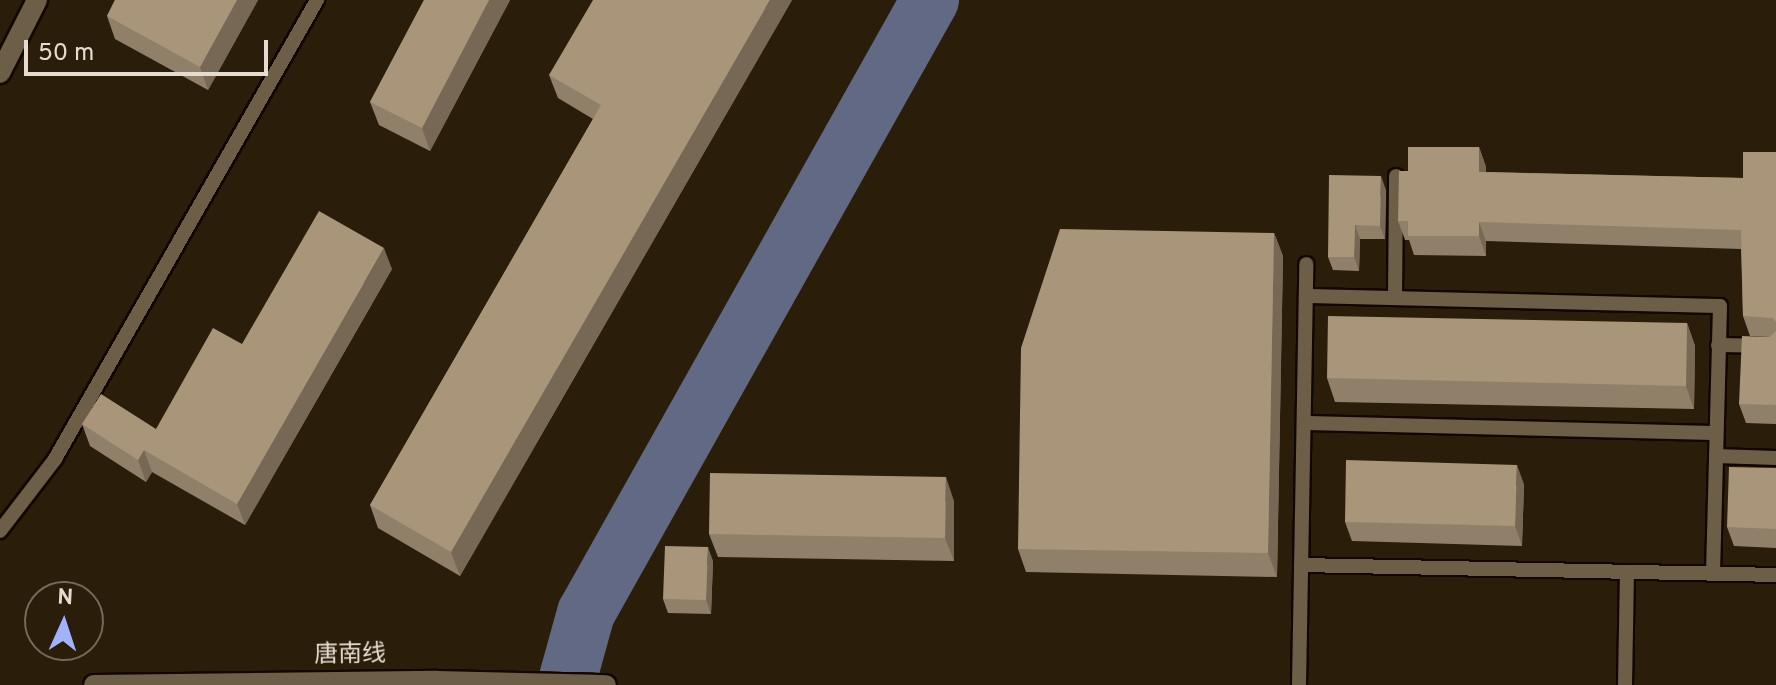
<!DOCTYPE html>
<html>
<head>
<meta charset="utf-8">
<style>
	body { margin:0 }
	#map { position:relative; width:1776px; height:685px; overflow:hidden; background:#2a1d09; font-family:Overpass,"Noto Sans SC",sans-serif }
	div>[style] { position:absolute }
	.river>* { height:58px; margin:-29px; padding:0 29px; transform-origin:29px; border-radius:29px; background:#626984 }
	.roads { filter:drop-shadow(2px 0 #120700) drop-shadow(-2px 0 #120700) drop-shadow(0 2px #120700) drop-shadow(0 -2px #120700) }
	.service>* { height:14px; margin:-7px; padding:0 7px; transform-origin:7px; border-radius:7px; background:#6d5e48 }
	.minor>* { height:20px; margin:-10px; padding:0 10px; transform-origin:10px; border-radius:10px; background:#6d5e48 }
	.tertiary>* { height:20px; margin:-10px; padding:0 10px; transform-origin:10px; border-radius:10px; background:#6d5e48 }
	.wall>* { inset:0; background:#908069 }
	.shaded-wall>* { inset:0; background:#766855 }
	.building>* { inset:0; background:#a8957a }
	span { translate:-50% -50%; white-space:nowrap; text-align:center; line-height:1.15; -webkit-text-stroke:8px #2a1d09; paint-order:stroke }
	.street-label { font-size:24px; color:#e5dcd0 }
	.north { position:absolute; left:24px; top:581px; width:80px; height:80px; box-sizing:border-box; background:#2a1d09; border:2px solid #756959; border-radius:50%; rotate:3deg; font-size:22px; font-weight:700; line-height:32px; text-align:center; color:#e5dcd0 }
	.north::after { content:''; display:block; margin:auto; width:28px; height:36px; background:#a2b2fd; clip-path:polygon(50% 0,100% 100%,50% 72%,0 100%) }
	.scale { position:absolute; left:24px; top:40px; width:244px; height:36px; box-sizing:border-box; border:4px solid #e5dcd0; border-top:0; padding-left:10px; font-size:24px; line-height:28px; white-space:nowrap; color:#e5dcd0; -webkit-text-stroke:6px #2a1d09; paint-order:stroke }
</style>
</head>
<body>
<div id="map">
	<div class="river">
		<i style="left:566px;top:685px;width:75px;rotate:-74.5deg"></i>
		<i style="left:586px;top:613px;width:703px;rotate:-60.7deg"></i>
	</div>
	<div class="roads">
		<div class="service">
			<i style="left:1306px;top:296px;width:414px;rotate:1.4deg"></i>
			<i style="left:1720px;top:306px;width:268px;rotate:91.5deg"></i>
			<i style="left:1395px;top:298px;width:122px;rotate:-89.5deg"></i>
			<i style="left:1718px;top:345px;width:58px;rotate:1deg"></i>
			<i style="left:1304px;top:423px;width:412px;rotate:1.4deg"></i>
			<i style="left:1716px;top:456px;width:60px;rotate:1.9deg"></i>
			<i style="left:0;top:531px;width:91px;rotate:-52.6deg"></i>
			<i style="left:55px;top:459px;width:529px;rotate:-60.28deg"></i>
			<i style="left:1301px;top:565px;width:475px;rotate:1.2deg"></i>
			<i style="left:1299px;top:685px;width:421px;rotate:-89deg"></i>
			<i style="left:1625px;top:685px;width:113px;rotate:-89deg"></i>
		</div>
		<div class="minor">
			<i style="left:0;top:73px;width:82px;rotate:-63.1deg"></i>
		</div>
		<div class="tertiary">
			<i style="left:94px;top:685px;width:343px;rotate:-0.7deg"></i>
			<i style="left:437px;top:681px;width:169px;rotate:1.4deg"></i>
		</div>
	</div>
	<div class="wall">
		<i style="clip-path:polygon(115px 0,258px 0,208px 90px,115px 39px,107px 16px)"></i>
		<i style="clip-path:polygon(424px 0,510px 0,430px 151px,379px 125px,370px 102px)"></i>
		<i style="clip-path:polygon(792px 0,460px 576px,378px 528px,370px 505px,593px 119px,558px 98px,549px 75px)"></i>
		<i style="clip-path:polygon(1479px 147px,1486px 167px,1486px 172px,1743px 178px,1776px 152px,1776px 424px,1746px 423px,1739px 404px,1770px 337px,1750px 336px,1743px 316px,1741px 249px,1486px 241px,1486px 256px,1414px 255px,1409px 240px,1405px 240px,1398px 221px,1408px 171px)"></i>
		<i style="clip-path:polygon(1386px 190px,1385px 239px,1360px 239px,1359px 271px,1333px 270px,1328px 257px)"></i>
		<i style="clip-path:polygon(1274px 233px,1283px 256px,1277px 577px,1026px 572px,1018px 549px)"></i>
		<i style="clip-path:polygon(392px 269px,245px 525px,152px 472px,146px 482px,90px 446px,82px 424px,156px 429px,242px 344px)"></i>
		<i style="clip-path:polygon(1687px 323px,1695px 346px,1694px 409px,1335px 402px,1327px 378px)"></i>
		<i style="clip-path:polygon(1776px 468px,1776px 548px,1734px 546px,1727px 527px)"></i>
		<i style="clip-path:polygon(1524px 484px,1522px 546px,1352px 541px,1345px 522px)"></i>
		<i style="clip-path:polygon(954px 501px,954px 561px,718px 557px,709px 534px)"></i>
		<i style="clip-path:polygon(713px 561px,711px 614px,668px 613px,663px 599px)"></i>
	</div>
	<div class="shaded-wall">
		<i style="clip-path:polygon(237px 0,258px 0,208px 90px,200px 67px)"></i>
		<i style="clip-path:polygon(489px 0,510px 0,430px 151px,422px 128px)"></i>
		<i style="clip-path:polygon(770px 0,792px 0,460px 576px,451px 552px)"></i>
		<i style="clip-path:polygon(1479px 147px,1486px 167px,1486px 191px,1479px 172px)"></i>
		<i style="clip-path:polygon(1381px 176px,1386px 190px,1385px 239px,1380px 226px)"></i>
		<i style="clip-path:polygon(1479px 222px,1486px 241px,1486px 256px,1479px 236px)"></i>
		<i style="clip-path:polygon(1355px 225px,1360px 239px,1359px 271px,1354px 257px)"></i>
		<i style="clip-path:polygon(1274px 233px,1283px 256px,1277px 577px,1268px 553px)"></i>
		<i style="clip-path:polygon(384px 248px,392px 269px,245px 525px,237px 504px)"></i>
		<i style="clip-path:polygon(1687px 323px,1695px 346px,1694px 409px,1686px 386px)"></i>
		<i style="clip-path:polygon(144px 450px,152px 472px,146px 482px,138px 460px)"></i>
		<i style="clip-path:polygon(1517px 465px,1524px 484px,1522px 546px,1515px 526px)"></i>
		<i style="clip-path:polygon(946px 477px,954px 501px,954px 561px,945px 538px)"></i>
		<i style="clip-path:polygon(708px 547px,713px 561px,711px 614px,706px 600px)"></i>
	</div>
	<div class="building">
		<i style="clip-path:polygon(115px 0,237px 0,200px 67px,107px 16px)"></i>
		<i style="clip-path:polygon(424px 0,489px 0,422px 128px,370px 102px)"></i>
		<i style="clip-path:polygon(593px 0,770px 0,451px 552px,370px 505px,601px 105px,549px 75px)"></i>
		<i style="clip-path:polygon(1408px 147px,1479px 147px,1479px 172px,1743px 178px,1743px 152px,1776px 152px,1776px 322px,1773px 318px,1743px 316px,1741px 230px,1479px 222px,1479px 236px,1408px 236px,1408px 221px,1398px 221px,1399px 171px,1408px 171px)"></i>
		<i style="clip-path:polygon(1329px 175px,1381px 176px,1380px 226px,1355px 225px,1354px 257px,1328px 257px)"></i>
		<i style="clip-path:polygon(319px 211px,384px 248px,237px 504px,144px 450px,138px 460px,82px 424px,101px 394px,156px 429px,213px 328px,242px 344px)"></i>
		<i style="clip-path:polygon(1060px 229px,1274px 233px,1268px 553px,1018px 549px,1021px 348px)"></i>
		<i style="clip-path:polygon(1328px 316px,1687px 323px,1686px 386px,1327px 378px)"></i>
		<i style="clip-path:polygon(1776px 331px,1776px 405px,1739px 404px,1742px 336px,1770px 337px)"></i>
		<i style="clip-path:polygon(1346px 460px,1517px 465px,1515px 526px,1345px 522px)"></i>
		<i style="clip-path:polygon(1729px 467px,1776px 468px,1776px 529px,1727px 527px)"></i>
		<i style="clip-path:polygon(710px 473px,946px 477px,945px 538px,709px 534px)"></i>
		<i style="clip-path:polygon(665px 546px,708px 547px,706px 600px,663px 599px)"></i>
	</div>
	<div class="street-label">
		<span style="left:350px;top:656px;rotate:-1deg">唐南线</span>
	</div>
	<div class="north">N</div>
	<div class="scale">50 m</div>
</div>
</body>
</html>
